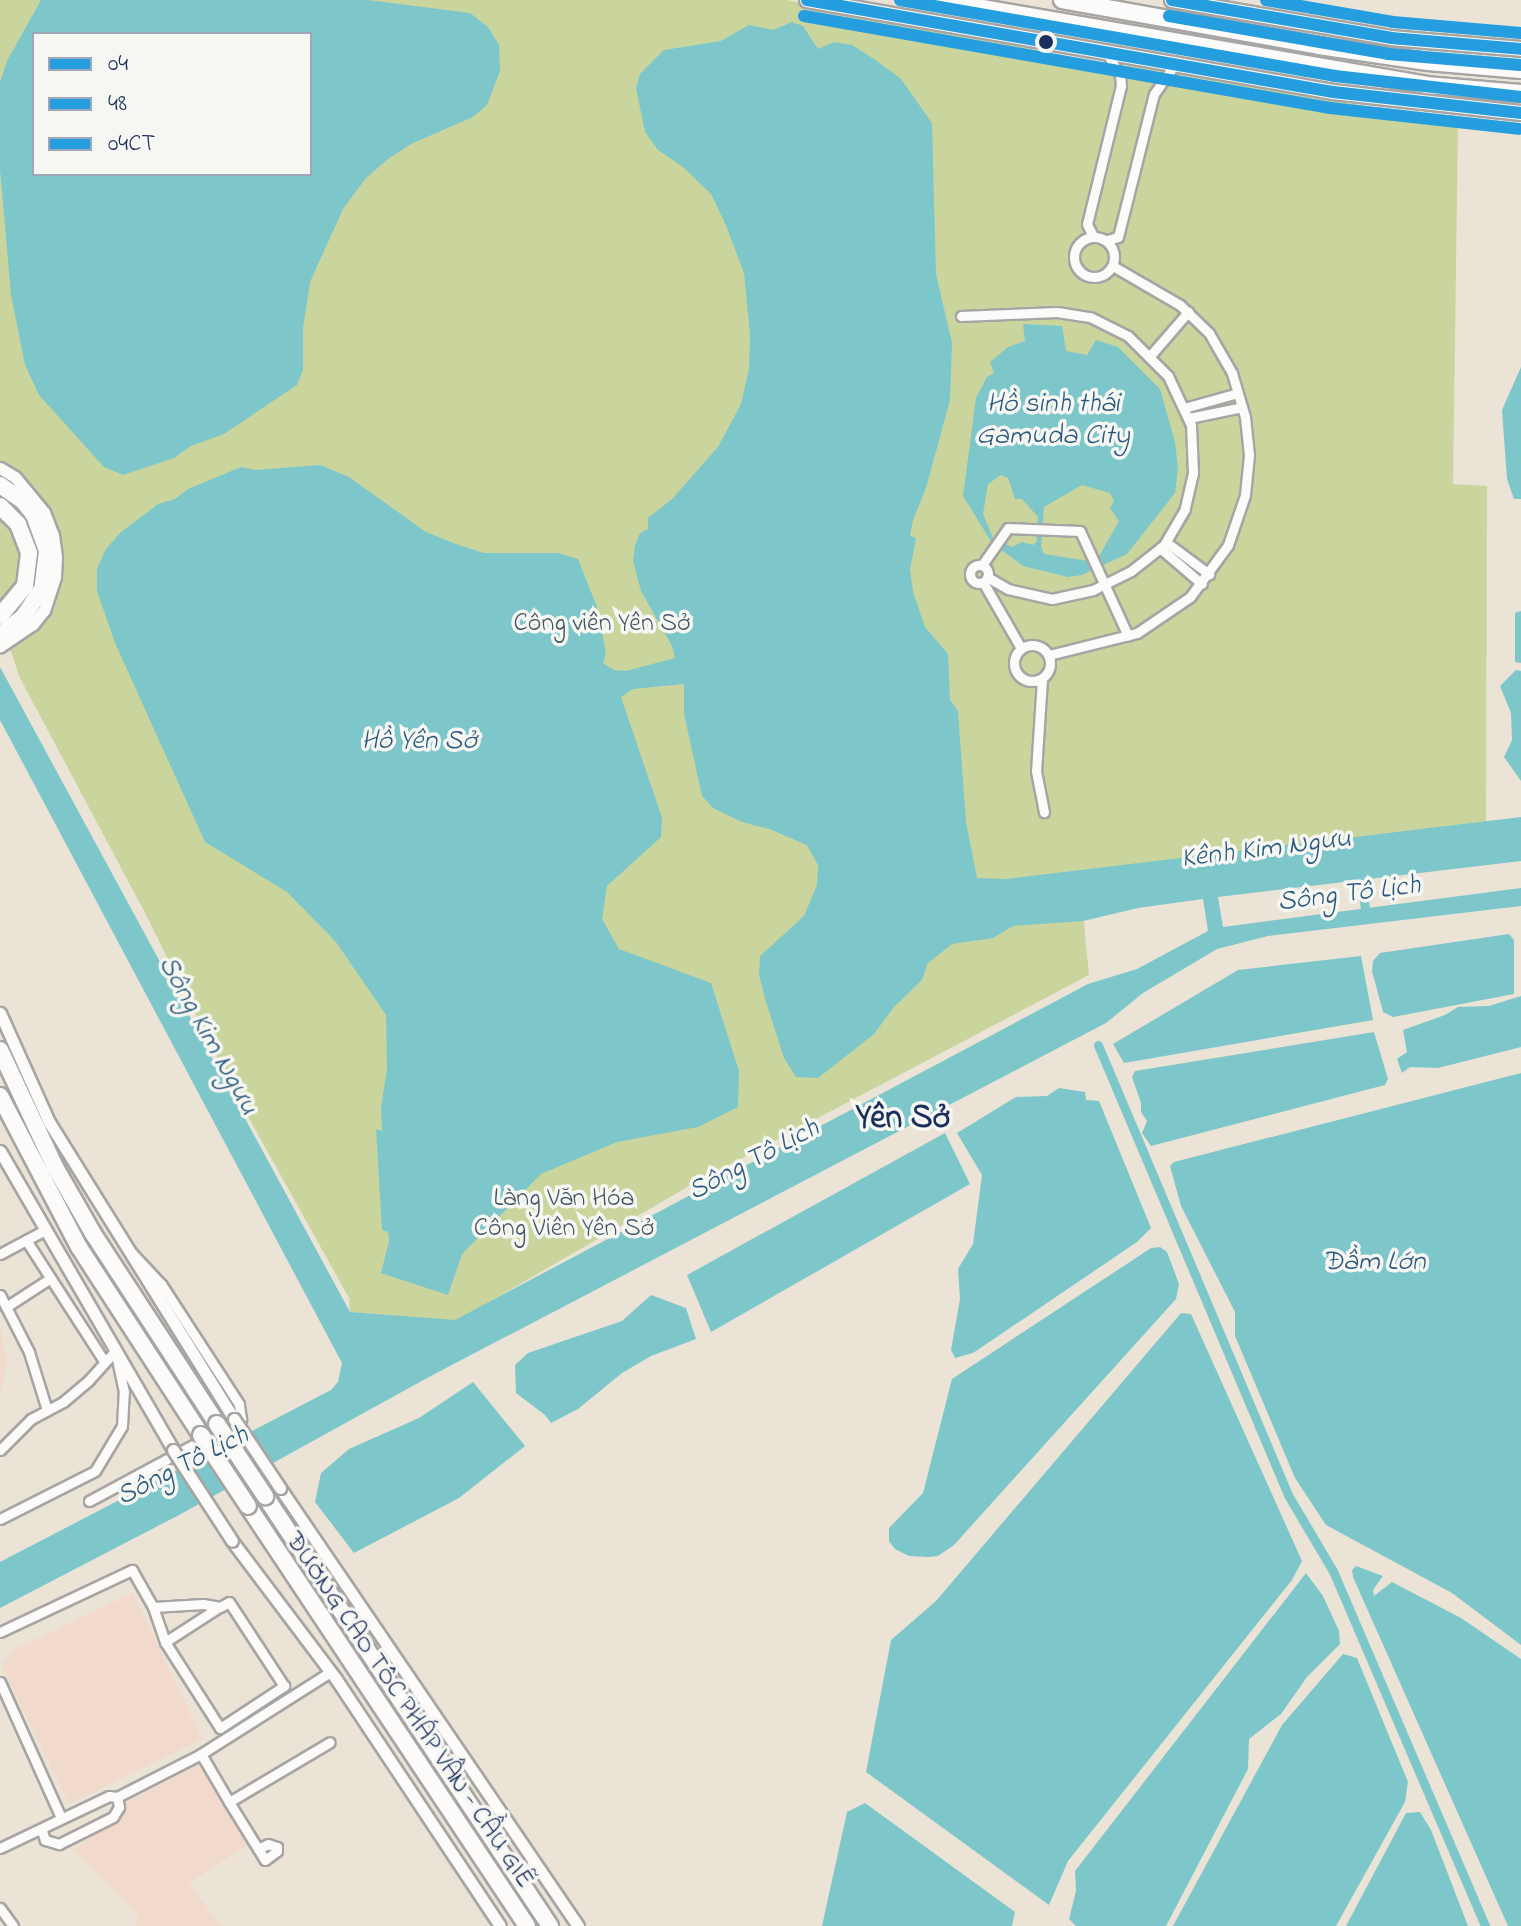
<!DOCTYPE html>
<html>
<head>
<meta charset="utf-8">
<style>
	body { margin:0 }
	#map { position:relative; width:1521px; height:1926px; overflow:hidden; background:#eae3d6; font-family:"Indie Flower",sans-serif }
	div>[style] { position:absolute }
	.built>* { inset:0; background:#f1dacc }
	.green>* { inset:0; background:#c9d59d }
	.water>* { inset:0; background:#7dc7cb }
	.canal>* { height:9px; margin:-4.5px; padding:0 4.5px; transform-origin:4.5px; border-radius:4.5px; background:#7dc7cb }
	.roads { filter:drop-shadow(2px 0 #a7a5a4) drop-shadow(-2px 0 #a7a5a4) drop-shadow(0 2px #a7a5a4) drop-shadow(0 -2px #a7a5a4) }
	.minor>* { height:9px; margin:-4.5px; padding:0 4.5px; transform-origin:4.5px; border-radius:4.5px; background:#fcfbf9 }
	.minor>.ring { margin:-4.5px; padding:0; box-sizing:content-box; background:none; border:9px solid #fcfbf9; border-radius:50% }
	.tertiary>* { height:11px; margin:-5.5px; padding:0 5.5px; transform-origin:5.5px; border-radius:5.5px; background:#fcfbf9 }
	.primary>* { height:14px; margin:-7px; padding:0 7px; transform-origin:7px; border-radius:7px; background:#fcfbf9 }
	.motorway>* { height:16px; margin:-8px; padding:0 8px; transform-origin:8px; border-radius:8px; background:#fcfbf9 }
	.bridges { filter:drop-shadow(2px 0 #a7a5a4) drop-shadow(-2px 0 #a7a5a4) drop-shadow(0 2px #a7a5a4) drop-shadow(0 -2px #a7a5a4) }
	.tertiary-bridge>* { height:11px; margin:-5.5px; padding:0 5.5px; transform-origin:5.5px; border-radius:5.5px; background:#fcfbf9 }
	.motorway-bridge>* { height:16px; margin:-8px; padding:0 8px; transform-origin:8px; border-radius:8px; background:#fcfbf9 }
	.bus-1>* { height:12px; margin:-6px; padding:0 6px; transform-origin:6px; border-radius:6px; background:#259edf }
	.bus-2>* { height:12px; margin:-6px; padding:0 6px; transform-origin:6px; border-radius:6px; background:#259edf }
	.bus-3>* { height:12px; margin:-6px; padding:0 6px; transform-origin:6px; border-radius:6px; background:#259edf }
	.dots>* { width:22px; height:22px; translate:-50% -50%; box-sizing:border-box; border:4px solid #f6f6f2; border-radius:50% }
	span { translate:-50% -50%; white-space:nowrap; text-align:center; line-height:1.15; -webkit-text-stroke:7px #f6f6f2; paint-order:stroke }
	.park-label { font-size:26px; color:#405662 }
	.street-label { font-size:26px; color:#1b2f5e }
	.water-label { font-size:28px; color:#2a597d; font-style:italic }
	.district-label { font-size:34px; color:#1b2f5e; font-weight:700 }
	.legend { position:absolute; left:32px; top:32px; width:280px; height:144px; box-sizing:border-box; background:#f6f6f2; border:2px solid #9ea6b7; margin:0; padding:10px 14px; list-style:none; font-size:24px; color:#1b2f5e }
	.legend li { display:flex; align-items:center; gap:16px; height:40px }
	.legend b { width:40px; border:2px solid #9ea6b7 }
</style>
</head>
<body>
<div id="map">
	<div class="built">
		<i style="clip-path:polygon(0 1325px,7px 1362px,0 1396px)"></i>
		<i style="clip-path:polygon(133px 1593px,202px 1739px,69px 1804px,2px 1667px,11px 1651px)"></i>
		<i style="clip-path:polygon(198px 1765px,249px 1844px,189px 1883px,221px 1926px,136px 1926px,139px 1916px,73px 1850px,116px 1820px,124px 1804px)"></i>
	</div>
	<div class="green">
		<i style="clip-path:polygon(evenodd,0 0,787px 0,927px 30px,989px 38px,1076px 60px,1181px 72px,1458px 123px,1453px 484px,1487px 486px,1486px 822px,1079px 873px,1089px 975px,691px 1185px,456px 1321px,350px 1312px,349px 1298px,231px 1086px,144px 911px,20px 678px,0 619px,0 0,34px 34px,310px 34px,310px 174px,34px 174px,34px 34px)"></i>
	</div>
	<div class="water">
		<i style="clip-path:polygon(evenodd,41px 0,368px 0,470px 13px,488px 27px,499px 45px,500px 71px,487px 105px,473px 117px,411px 144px,388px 159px,366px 178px,343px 209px,310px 282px,303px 328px,303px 370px,297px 385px,224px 434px,191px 446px,174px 458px,123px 475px,104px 467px,39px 395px,25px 365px,11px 295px,0 169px,0 82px,7px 61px,41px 0,34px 34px,310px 34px,310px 174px,34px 174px,34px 34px)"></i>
		<i style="clip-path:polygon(792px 22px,803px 26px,818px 49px,834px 42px,852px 45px,877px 61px,901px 79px,932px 123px,936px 274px,952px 343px,950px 400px,926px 488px,913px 520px,910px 536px,916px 538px,910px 569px,913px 592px,925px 627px,948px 654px,950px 700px,958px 711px,966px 822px,977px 878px,1006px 879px,1521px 817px,1521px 861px,1218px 897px,1223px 927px,1521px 888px,1521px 906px,1268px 936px,1217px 949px,1143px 993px,1106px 1023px,427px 1378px,179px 1515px,0 1608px,0 1562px,331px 1390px,338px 1382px,342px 1363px,0 720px,0 667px,350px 1312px,455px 1320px,1088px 984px,1137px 969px,1208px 931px,1203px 899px,1138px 908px,1083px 921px,1013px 926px,993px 938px,952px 944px,928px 963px,922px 980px,894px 1007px,874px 1034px,818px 1078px,796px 1077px,784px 1058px,766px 1002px,759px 975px,760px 956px,804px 916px,817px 885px,818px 865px,807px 845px,769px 829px,742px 822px,713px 808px,702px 796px,684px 714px,684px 684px,633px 689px,621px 697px,662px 818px,661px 837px,607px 886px,602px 919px,619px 949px,711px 983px,739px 1071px,738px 1107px,698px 1127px,617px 1142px,541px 1174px,462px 1254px,448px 1295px,381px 1273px,389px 1241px,388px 1232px,382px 1230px,376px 1129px,382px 1131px,381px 1108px,387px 1069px,386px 1015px,336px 942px,287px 892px,205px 842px,115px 643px,97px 591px,97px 569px,106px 549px,120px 533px,158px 504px,175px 499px,188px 489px,241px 467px,255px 470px,320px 465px,349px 477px,426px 532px,456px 544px,484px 553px,558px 553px,578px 559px,597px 607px,606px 653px,603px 663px,614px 670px,626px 671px,675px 658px,672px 646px,641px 591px,633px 561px,635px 545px,640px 533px,648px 529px,648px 518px,672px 499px,718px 447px,741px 404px,749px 369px,750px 334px,744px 273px,725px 223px,711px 194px,683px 167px,658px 150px,645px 132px,636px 88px,640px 74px,664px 50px,721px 41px,749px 25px,773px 30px)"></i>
		<i style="clip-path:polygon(evenodd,1023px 324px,1062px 326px,1066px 351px,1087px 355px,1096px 340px,1118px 347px,1160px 389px,1175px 442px,1178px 468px,1175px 493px,1127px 554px,1082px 575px,1068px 577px,1023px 566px,992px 543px,963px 496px,976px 398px,987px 377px,994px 373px,990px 362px,1008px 347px,1025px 341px,1023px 324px,1001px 475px,1008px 478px,1015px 499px,1022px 499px,1038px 517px,1037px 541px,1033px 545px,1022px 542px,1012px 547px,993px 538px,983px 514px,988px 484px,1001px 475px,1023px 324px,1082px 485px,1110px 493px,1114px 501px,1110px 508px,1119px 521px,1098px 558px,1088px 561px,1044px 554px,1041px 547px,1044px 507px,1082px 485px)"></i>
		<i style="clip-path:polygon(1521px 367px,1521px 499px,1514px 499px,1507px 479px,1502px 410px)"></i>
		<i style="clip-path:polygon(1521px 611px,1521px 663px,1515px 662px,1515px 613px)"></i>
		<i style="clip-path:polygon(1516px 670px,1521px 671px,1521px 781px,1504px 757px,1512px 740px,1511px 713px,1500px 686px)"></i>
		<i style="clip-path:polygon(1509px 934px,1514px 940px,1514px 994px,1393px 1017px,1383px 1012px,1372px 971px,1373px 961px,1380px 953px)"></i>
		<i style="clip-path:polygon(1361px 956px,1373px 1020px,1124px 1063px,1113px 1044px,1238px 970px)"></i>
		<i style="clip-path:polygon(1521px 996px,1521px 1047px,1438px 1068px,1410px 1067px,1402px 1073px,1397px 1059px,1407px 1052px,1403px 1030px,1445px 1015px,1458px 1007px,1489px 1006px)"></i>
		<i style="clip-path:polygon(1374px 1032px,1388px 1079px,1385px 1085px,1151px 1146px,1142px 1133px,1147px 1121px,1141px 1112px,1141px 1103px,1132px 1077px,1135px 1071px)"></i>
		<i style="clip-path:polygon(1521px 1073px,1521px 1645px,1452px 1593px,1326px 1525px,1295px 1478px,1235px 1336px,1235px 1312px,1181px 1206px,1170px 1166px,1174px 1162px)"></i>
		<i style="clip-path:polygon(1059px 1088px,1085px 1092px,1086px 1100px,1099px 1101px,1151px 1228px,1137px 1242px,973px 1353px,955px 1358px,951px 1350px,960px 1299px,958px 1269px,973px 1244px,982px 1175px,957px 1133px,1016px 1097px,1047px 1096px)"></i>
		<i style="clip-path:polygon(945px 1133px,970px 1184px,711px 1332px,687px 1275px)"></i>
		<i style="clip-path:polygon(1151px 1248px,1160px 1247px,1167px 1252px,1179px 1284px,1176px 1299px,954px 1545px,938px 1556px,928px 1557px,909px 1556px,895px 1549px,889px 1541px,889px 1528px,923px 1493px,952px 1379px)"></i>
		<i style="clip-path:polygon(651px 1295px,686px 1308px,696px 1339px,651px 1356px,622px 1373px,578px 1409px,551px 1423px,545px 1415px,516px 1393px,515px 1365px,528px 1353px,622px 1321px)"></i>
		<i style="clip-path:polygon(1181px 1313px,1191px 1314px,1302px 1561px,1292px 1580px,1068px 1861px,1049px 1905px,866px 1772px,891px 1640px,936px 1601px)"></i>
		<i style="clip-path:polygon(473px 1382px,525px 1446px,459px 1498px,354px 1553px,315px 1502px,321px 1473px,349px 1449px,419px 1418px)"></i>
		<i style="clip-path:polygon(1356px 1566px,1383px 1576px,1373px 1590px,1374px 1596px,1392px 1582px,1461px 1618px,1521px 1659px,1521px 1926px,1508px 1926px,1353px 1577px,1352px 1570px)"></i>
		<i style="clip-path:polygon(1306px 1573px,1323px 1596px,1339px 1631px,1340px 1644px,1307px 1677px,1281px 1714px,1249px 1739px,1248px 1769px,1166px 1926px,1076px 1926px,1069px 1919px,1076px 1891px,1075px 1871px)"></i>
		<i style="clip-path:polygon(1343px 1654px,1357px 1658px,1408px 1782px,1405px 1802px,1336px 1926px,1173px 1926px,1282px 1725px)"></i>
		<i style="clip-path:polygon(865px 1803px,1015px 1912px,1012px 1926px,822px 1926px,847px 1812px)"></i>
		<i style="clip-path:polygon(1420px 1812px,1431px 1830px,1468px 1926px,1346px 1926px,1406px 1813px)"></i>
	</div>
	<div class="canal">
		<i style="left:1360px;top:871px;width:45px;rotate:82.4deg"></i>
		<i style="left:1098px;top:1045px;width:488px;rotate:67.1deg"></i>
		<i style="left:1288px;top:1495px;width:88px;rotate:59.4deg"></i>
		<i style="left:1333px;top:1571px;width:386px;rotate:66.8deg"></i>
	</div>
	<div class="roads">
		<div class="minor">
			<i style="left:1093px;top:236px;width:13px;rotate:-117deg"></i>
			<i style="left:1087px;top:224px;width:142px;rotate:-76.2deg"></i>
			<i style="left:1121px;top:86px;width:11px;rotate:-95deg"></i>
			<i style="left:1120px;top:75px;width:26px;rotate:-121deg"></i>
			<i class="ring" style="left:1074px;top:237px;width:31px;height:31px"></i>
			<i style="left:1107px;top:240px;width:11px;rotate:-15deg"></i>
			<i style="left:1118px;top:237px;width:147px;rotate:-75.9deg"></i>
			<i style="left:1154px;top:94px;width:37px;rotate:-55deg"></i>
			<i style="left:961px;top:316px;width:96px;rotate:-2.4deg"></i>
			<i style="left:1057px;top:312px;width:33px;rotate:9deg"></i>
			<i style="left:1090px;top:317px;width:42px;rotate:26.6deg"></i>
			<i style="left:1128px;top:336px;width:57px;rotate:45deg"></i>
			<i style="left:1168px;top:376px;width:54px;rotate:64.9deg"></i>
			<i style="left:1191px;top:425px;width:48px;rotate:87.6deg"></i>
			<i style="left:1193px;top:473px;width:37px;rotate:103deg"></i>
			<i style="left:1185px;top:509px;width:42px;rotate:120.3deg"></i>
			<i style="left:1164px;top:545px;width:42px;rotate:141.8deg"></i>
			<i style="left:1131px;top:571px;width:42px;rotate:153.4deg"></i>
			<i style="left:1093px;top:590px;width:42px;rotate:167.6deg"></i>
			<i style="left:1052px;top:599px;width:45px;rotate:-167.2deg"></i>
			<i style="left:1008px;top:589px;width:24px;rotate:-150deg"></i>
			<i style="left:1149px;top:357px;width:60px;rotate:-49.1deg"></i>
			<i style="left:1184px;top:408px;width:56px;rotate:-15.5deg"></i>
			<i style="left:1189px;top:418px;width:54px;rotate:-11.7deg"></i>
			<i style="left:1166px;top:542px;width:54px;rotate:36.7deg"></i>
			<i style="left:1160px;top:548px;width:55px;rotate:40.6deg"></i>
			<i class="ring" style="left:970px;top:565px;width:9px;height:9px"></i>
			<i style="left:982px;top:565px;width:45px;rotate:-54.9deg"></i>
			<i style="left:1008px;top:528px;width:72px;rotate:2.4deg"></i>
			<i style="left:1080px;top:531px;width:115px;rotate:65.4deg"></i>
			<i style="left:983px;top:582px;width:76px;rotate:60.1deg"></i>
			<i class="ring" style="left:1014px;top:645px;width:27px;height:27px"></i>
			<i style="left:1049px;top:655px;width:91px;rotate:-14deg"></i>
			<i style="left:1137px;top:633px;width:64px;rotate:-34.2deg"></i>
			<i style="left:1190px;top:597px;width:64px;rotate:-53.8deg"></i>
			<i style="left:1228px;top:545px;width:53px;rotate:-71.2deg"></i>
			<i style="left:1245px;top:495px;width:40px;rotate:-84.3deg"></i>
			<i style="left:1249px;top:455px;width:38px;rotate:-96deg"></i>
			<i style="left:1245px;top:417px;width:46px;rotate:-106.5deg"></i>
			<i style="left:1232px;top:373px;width:46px;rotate:-119.9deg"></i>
			<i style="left:1209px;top:333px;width:40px;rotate:-136deg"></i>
			<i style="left:1180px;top:305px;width:78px;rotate:-149.8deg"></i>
			<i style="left:1042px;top:679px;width:92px;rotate:93.7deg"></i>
			<i style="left:1036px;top:771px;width:42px;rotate:79deg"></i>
			<i style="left:26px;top:1240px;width:144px;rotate:57.2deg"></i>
			<i style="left:0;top:1254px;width:51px;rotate:-28.1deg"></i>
			<i style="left:0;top:1295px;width:64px;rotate:63deg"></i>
			<i style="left:29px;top:1352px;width:61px;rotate:72.8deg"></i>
			<i style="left:6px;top:1307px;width:51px;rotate:-33.1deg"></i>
			<i style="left:0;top:1450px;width:44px;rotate:-45deg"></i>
			<i style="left:31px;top:1419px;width:36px;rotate:-28deg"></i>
			<i style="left:63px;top:1402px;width:33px;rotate:-40deg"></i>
			<i style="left:88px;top:1381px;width:42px;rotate:-47.9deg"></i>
			<i style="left:89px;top:1501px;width:173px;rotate:-28.3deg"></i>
			<i style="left:241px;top:1419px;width:15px;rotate:-98deg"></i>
			<i style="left:239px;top:1404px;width:143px;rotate:-123deg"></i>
			<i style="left:161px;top:1284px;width:44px;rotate:-133.2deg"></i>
			<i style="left:0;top:1519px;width:106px;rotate:-26.8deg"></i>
			<i style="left:95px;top:1471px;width:52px;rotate:-59deg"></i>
			<i style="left:122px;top:1426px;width:34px;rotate:-87deg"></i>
			<i style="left:124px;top:1392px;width:35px;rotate:-102deg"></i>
			<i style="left:0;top:1632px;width:146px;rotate:-25.2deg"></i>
			<i style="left:132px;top:1570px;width:43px;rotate:60.4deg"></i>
			<i style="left:153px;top:1607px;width:37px;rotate:71deg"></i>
			<i style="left:165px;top:1642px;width:102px;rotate:57.4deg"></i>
			<i style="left:220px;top:1728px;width:77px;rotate:-33.3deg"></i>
			<i style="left:284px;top:1686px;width:100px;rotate:-123.2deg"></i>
			<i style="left:229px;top:1602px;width:10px;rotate:151deg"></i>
			<i style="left:220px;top:1607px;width:17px;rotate:-170deg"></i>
			<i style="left:203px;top:1604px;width:50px;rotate:176.6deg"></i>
			<i style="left:165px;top:1642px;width:64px;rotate:-32.9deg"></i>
			<i style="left:0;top:1682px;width:149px;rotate:65.8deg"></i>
			<i style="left:201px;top:1754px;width:56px;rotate:59.7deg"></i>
			<i style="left:229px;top:1802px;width:68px;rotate:58.2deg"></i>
			<i style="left:265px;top:1860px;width:15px;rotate:-37deg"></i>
			<i style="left:277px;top:1851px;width:4px;rotate:-90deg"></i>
			<i style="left:277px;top:1847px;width:9px;rotate:-162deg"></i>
			<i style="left:268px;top:1844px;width:11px;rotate:153deg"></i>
			<i style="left:229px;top:1802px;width:117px;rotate:-30.7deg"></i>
			<i style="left:42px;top:1831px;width:9px;rotate:72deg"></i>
			<i style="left:45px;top:1840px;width:15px;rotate:16deg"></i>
			<i style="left:59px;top:1844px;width:60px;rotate:-26.6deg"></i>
			<i style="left:113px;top:1817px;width:12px;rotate:-59deg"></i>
			<i style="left:119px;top:1807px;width:10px;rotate:-101deg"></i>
			<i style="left:0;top:1848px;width:121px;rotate:-25.5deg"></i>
			<i style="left:109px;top:1796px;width:8px;rotate:7deg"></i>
			<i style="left:117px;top:1797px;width:94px;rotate:-27.1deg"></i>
			<i style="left:201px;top:1754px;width:153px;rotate:-32.4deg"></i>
			<i style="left:0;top:1908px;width:22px;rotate:54deg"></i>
		</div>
		<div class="tertiary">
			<i style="left:0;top:468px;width:17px;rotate:31deg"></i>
			<i style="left:15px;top:477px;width:45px;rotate:50.4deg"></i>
			<i style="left:44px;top:512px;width:25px;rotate:69deg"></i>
			<i style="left:53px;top:535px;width:22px;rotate:82deg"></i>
			<i style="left:56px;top:557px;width:20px;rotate:93deg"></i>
			<i style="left:55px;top:577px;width:35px;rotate:108deg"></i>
			<i style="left:44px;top:610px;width:18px;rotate:128deg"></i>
			<i style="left:33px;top:624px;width:40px;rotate:146deg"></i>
			<i style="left:0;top:1013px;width:120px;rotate:65.8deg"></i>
			<i style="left:49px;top:1122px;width:350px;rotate:58.1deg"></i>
			<i style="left:0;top:1151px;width:345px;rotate:59.9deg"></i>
			<i style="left:280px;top:1488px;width:530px;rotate:55.77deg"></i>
			<i style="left:232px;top:1541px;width:173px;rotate:53deg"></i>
			<i style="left:336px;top:1679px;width:296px;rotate:56.4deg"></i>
		</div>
		<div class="primary">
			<i style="left:807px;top:0;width:534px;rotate:9.92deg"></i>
			<i style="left:1333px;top:92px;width:189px;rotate:6.4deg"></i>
			<i style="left:1172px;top:0;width:222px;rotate:9.8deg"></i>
			<i style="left:1391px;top:38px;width:130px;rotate:4.8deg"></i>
		</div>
		<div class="motorway">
			<i style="left:936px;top:0;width:497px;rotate:9.8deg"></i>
			<i style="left:1426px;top:85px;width:95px;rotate:4.8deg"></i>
			<i style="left:1062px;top:0;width:261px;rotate:10.1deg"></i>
			<i style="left:1319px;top:46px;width:110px;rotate:8.4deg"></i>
			<i style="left:1428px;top:62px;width:93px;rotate:4.9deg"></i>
			<i style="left:0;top:485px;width:28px;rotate:35deg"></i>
			<i style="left:23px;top:501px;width:18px;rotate:52deg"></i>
			<i style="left:34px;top:515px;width:38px;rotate:70deg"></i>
			<i style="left:47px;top:551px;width:38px;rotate:97deg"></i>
			<i style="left:42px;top:589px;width:34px;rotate:124deg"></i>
			<i style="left:23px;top:617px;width:29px;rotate:142deg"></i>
			<i style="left:0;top:506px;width:25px;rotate:45deg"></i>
			<i style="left:18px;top:524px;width:31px;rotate:69deg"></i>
			<i style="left:29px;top:553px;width:33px;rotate:97deg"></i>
			<i style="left:25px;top:586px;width:39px;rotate:130deg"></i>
			<i style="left:0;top:1050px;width:129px;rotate:64.8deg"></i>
			<i style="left:55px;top:1167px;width:78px;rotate:60.2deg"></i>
			<i style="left:94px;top:1235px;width:225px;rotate:56.9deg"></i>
			<i style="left:0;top:1096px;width:170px;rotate:62.4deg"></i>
			<i style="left:79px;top:1247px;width:224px;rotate:57deg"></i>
			<i style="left:265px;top:1496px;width:516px;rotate:56.46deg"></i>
			<i style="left:248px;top:1506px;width:504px;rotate:56.4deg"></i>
		</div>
	</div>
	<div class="bridges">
		<div class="tertiary-bridge">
			<i style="left:234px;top:1419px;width:83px;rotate:56.3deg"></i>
			<i style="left:173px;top:1450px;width:108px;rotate:57deg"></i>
		</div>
		<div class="motorway-bridge">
			<i style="left:217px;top:1424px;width:87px;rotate:56.3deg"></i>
			<i style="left:201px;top:1435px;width:85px;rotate:56.5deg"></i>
		</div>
	</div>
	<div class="bus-1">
		<i style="left:807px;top:0;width:534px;rotate:9.92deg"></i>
		<i style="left:1333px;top:92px;width:189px;rotate:6.4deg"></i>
		<i style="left:1172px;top:0;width:222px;rotate:9.8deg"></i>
		<i style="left:1391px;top:38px;width:130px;rotate:4.8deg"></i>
	</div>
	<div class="bus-2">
		<i style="left:804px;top:16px;width:534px;rotate:9.92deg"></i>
		<i style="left:1330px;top:108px;width:190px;rotate:6.3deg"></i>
		<i style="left:1169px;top:16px;width:222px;rotate:9.8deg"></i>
		<i style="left:1388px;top:54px;width:132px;rotate:4.8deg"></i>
	</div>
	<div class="bus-3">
		<i style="left:900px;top:0;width:442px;rotate:9.9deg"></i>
		<i style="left:1335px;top:76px;width:187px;rotate:6.4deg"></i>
		<i style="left:1266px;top:0;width:129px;rotate:9.8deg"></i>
		<i style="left:1393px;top:22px;width:128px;rotate:4.9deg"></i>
	</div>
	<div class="dots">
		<i style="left:1046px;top:42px;background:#1b2f5e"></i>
	</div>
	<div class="park-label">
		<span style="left:602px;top:625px">Công viên Yên Sở</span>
		<span style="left:564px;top:1215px">Làng Văn Hóa<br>Công Viên Yên Sở</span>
	</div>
	<div class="street-label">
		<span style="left:408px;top:1711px;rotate:56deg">ĐƯỜNG CAO TỐC PHÁP VÂN - CẦU GIẼ</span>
	</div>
	<div class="water-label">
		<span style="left:1053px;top:421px">Hồ sinh thái<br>Gamuda City</span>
		<span style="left:419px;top:742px">Hồ Yên Sở</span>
		<span style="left:1266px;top:850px;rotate:-7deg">Kênh Kim Ngưu</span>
		<span style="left:1349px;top:895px;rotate:-7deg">Sông Tô Lịch</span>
		<span style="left:207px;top:1036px;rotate:61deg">Sông Kim Ngưu</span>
		<span style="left:754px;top:1161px;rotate:-28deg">Sông Tô Lịch</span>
		<span style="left:1374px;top:1263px">Đầm Lớn</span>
		<span style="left:183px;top:1467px;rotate:-27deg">Sông Tô Lịch</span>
	</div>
	<div class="district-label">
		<span style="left:903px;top:1120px">Yên Sở</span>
	</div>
	<ul class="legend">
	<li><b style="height:10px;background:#259edf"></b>04</li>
	<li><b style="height:10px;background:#259edf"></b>48</li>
	<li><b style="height:10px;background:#259edf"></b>04CT</li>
	</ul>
</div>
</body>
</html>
